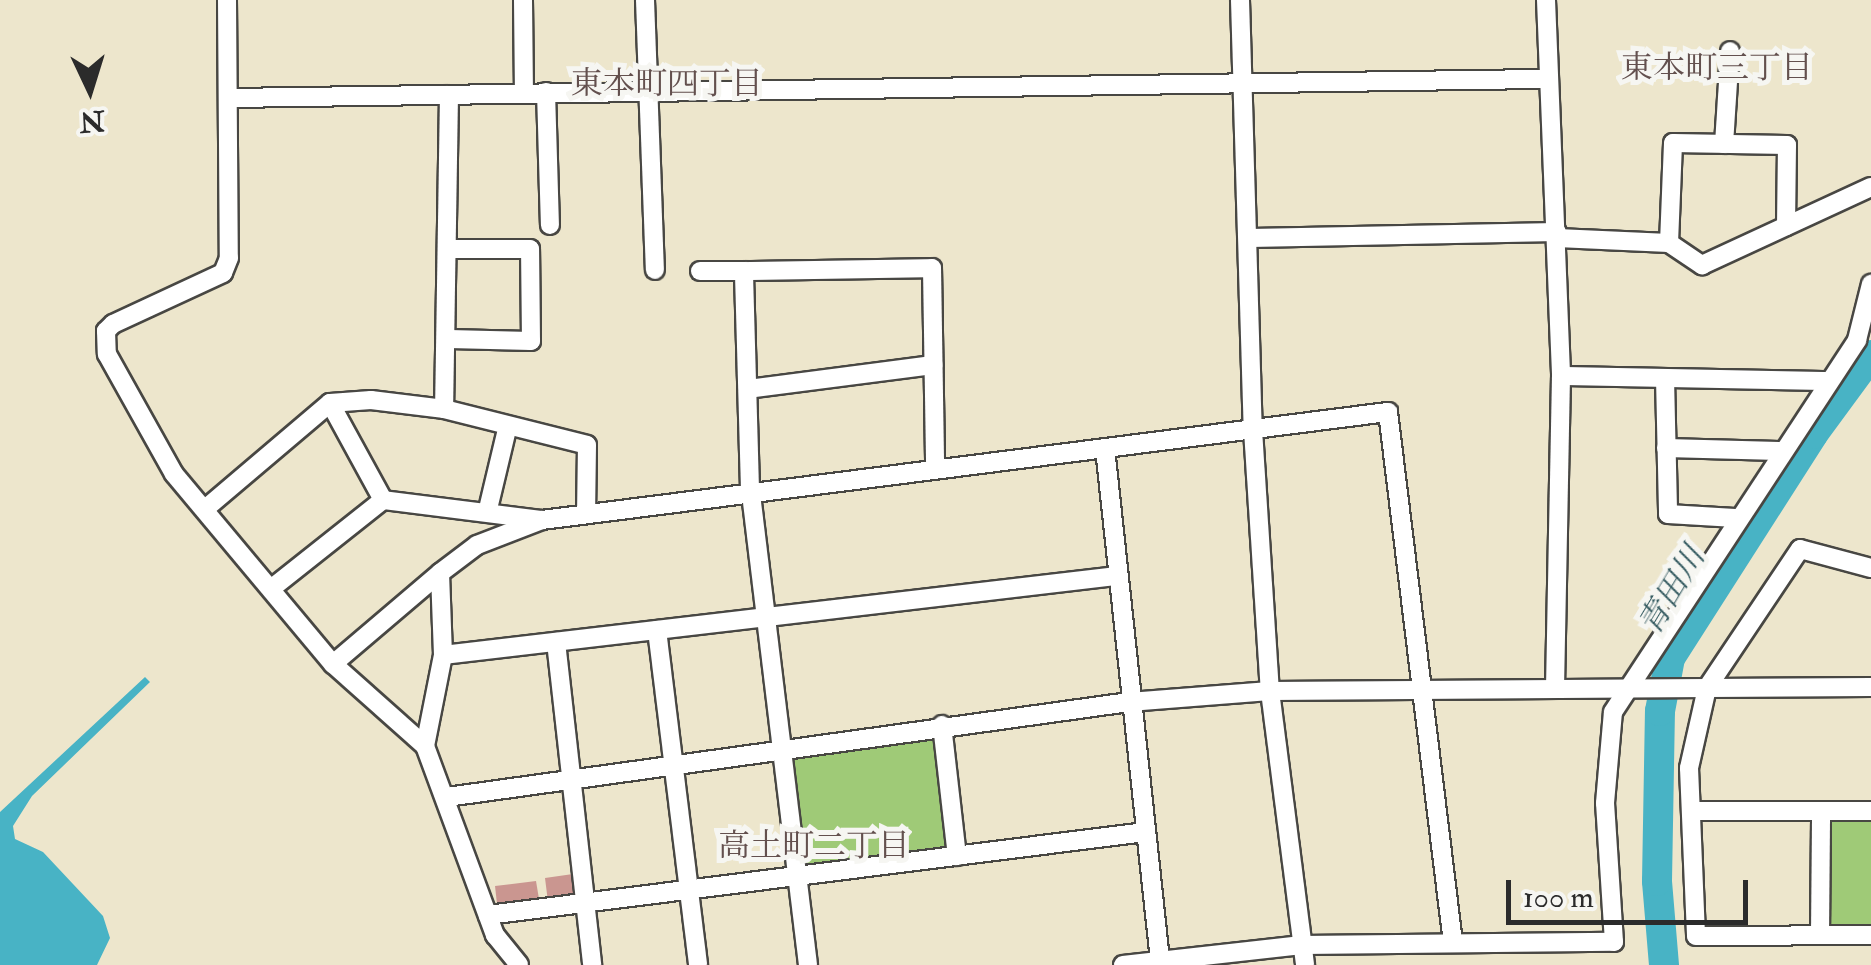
<!DOCTYPE html>
<html>
<head>
<meta charset="utf-8">
<style>
	body { margin:0 }
	#map { position:relative; width:1871px; height:965px; overflow:hidden; background:#ede6cc; font-family:"IM FELL Double Pica","Noto Serif JP",serif }
	div>[style] { position:absolute }
	.green>* { inset:0; background:#9fca77 }
	.water>* { inset:0; background:#48b3c5 }
	.river>* { height:30px; margin:-15px; padding:0 15px; transform-origin:15px; border-radius:15px; background:#48b3c5 }
	.building>* { inset:0; background:#ca9690 }
	.roads { filter:drop-shadow(2px 0 #484743) drop-shadow(-2px 0 #484743) drop-shadow(0 2px #484743) drop-shadow(0 -2px #484743) }
	.minor>* { height:18px; margin:-9px; padding:0 9px; transform-origin:9px; border-radius:9px; background:#fff }
	span { translate:-50% -50%; white-space:nowrap; text-align:center; line-height:1.15; -webkit-text-stroke:10px #f6f6f2; paint-order:stroke }
	.neighbourhood-label { font-size:32px; color:#63504e }
	.water-label { font-size:32px; color:#355b61; font-style:italic }
	.north { position:absolute; left:40px; top:40px; width:100px; height:100px; -webkit-text-stroke:8px #f6f6f2; paint-order:stroke; rotate:176deg; font-size:28px; font-weight:700; line-height:40px; text-align:center; color:#2b2b2b }
	.north::after { content:''; display:block; margin:auto; width:35px; height:45px; background:#2b2b2b; clip-path:polygon(50% 0,100% 100%,50% 72%,0 100%) }
	.scale { position:absolute; left:1506px; top:880px; width:242px; height:45px; box-sizing:border-box; border:5px solid #2b2b2b; border-top:0; padding-left:12px; font-size:30px; line-height:35px; white-space:nowrap; color:#2b2b2b; -webkit-text-stroke:8px #f6f6f2; paint-order:stroke }
</style>
</head>
<body>
<div id="map">
	<div class="green">
		<i style="clip-path:polygon(936px 734px,949px 849px,803px 868px,788px 751px)"></i>
		<i style="clip-path:polygon(1827px 817px,1871px 817px,1871px 925px,1827px 925px)"></i>
	</div>
	<div class="water">
		<i style="clip-path:polygon(145px 677px,150px 682px,32px 796px,13px 826px,15px 839px,43px 852px,103px 916px,110px 938px,97px 965px,0 965px,0 812px)"></i>
	</div>
	<div class="river">
		<i style="left:1664px;top:965px;width:84px;rotate:-94.8deg"></i>
		<i style="left:1657px;top:881px;width:170px;rotate:-89deg"></i>
		<i style="left:1660px;top:711px;width:54px;rotate:-79.3deg"></i>
		<i style="left:1670px;top:658px;width:266px;rotate:-57.4deg"></i>
		<i style="left:1813px;top:434px;width:98px;rotate:-53.7deg"></i>
	</div>
	<div class="building">
		<i style="clip-path:polygon(573px 874px,576px 898px,548px 902px,545px 878px)"></i>
		<i style="clip-path:polygon(536px 881px,539px 899px,497px 904px,495px 886px)"></i>
	</div>
	<div class="roads">
		<div class="minor">
			<i style="left:227px;top:0;width:258px;rotate:89.6deg"></i>
			<i style="left:229px;top:258px;width:16px;rotate:112deg"></i>
			<i style="left:223px;top:273px;width:121px;rotate:155.1deg"></i>
			<i style="left:113px;top:324px;width:10px;rotate:135deg"></i>
			<i style="left:106px;top:331px;width:23px;rotate:88deg"></i>
			<i style="left:107px;top:354px;width:137px;rotate:60.8deg"></i>
			<i style="left:174px;top:474px;width:248px;rotate:50.1deg"></i>
			<i style="left:333px;top:664px;width:123px;rotate:41.7deg"></i>
			<i style="left:425px;top:746px;width:202px;rotate:69.7deg"></i>
			<i style="left:495px;top:935px;width:38px;rotate:51deg"></i>
			<i style="left:523px;top:0;width:93px;rotate:89.4deg"></i>
			<i style="left:645px;top:0;width:270px;rotate:87.9deg"></i>
			<i style="left:1240px;top:0;width:430px;rotate:88.3deg"></i>
			<i style="left:1253px;top:430px;width:262px;rotate:86.3deg"></i>
			<i style="left:1270px;top:691px;width:276px;rotate:82.7deg"></i>
			<i style="left:1546px;top:0;width:376px;rotate:87.7deg"></i>
			<i style="left:1561px;top:376px;width:311px;rotate:91.1deg"></i>
			<i style="left:546px;top:92px;width:133px;rotate:88.3deg"></i>
			<i style="left:449px;top:95px;width:314px;rotate:90.9deg"></i>
			<i style="left:444px;top:409px;width:147px;rotate:14.1deg"></i>
			<i style="left:587px;top:445px;width:68px;rotate:90.8deg"></i>
			<i style="left:229px;top:98px;width:1318px;rotate:-0.83deg"></i>
			<i style="left:1724px;top:144px;width:93px;rotate:-86.3deg"></i>
			<i style="left:1250px;top:238px;width:307px;rotate:-1.1deg"></i>
			<i style="left:1557px;top:238px;width:112px;rotate:2.6deg"></i>
			<i style="left:1669px;top:243px;width:40px;rotate:34deg"></i>
			<i style="left:1702px;top:265px;width:186px;rotate:-24.8deg"></i>
			<i style="left:1669px;top:243px;width:100px;rotate:-87.7deg"></i>
			<i style="left:1673px;top:143px;width:114px;rotate:1deg"></i>
			<i style="left:1787px;top:145px;width:81px;rotate:90.7deg"></i>
			<i style="left:700px;top:271px;width:44px"></i>
			<i style="left:449px;top:339px;width:82px;rotate:1.4deg"></i>
			<i style="left:531px;top:341px;width:92px;rotate:-90.6deg"></i>
			<i style="left:530px;top:249px;width:79px;rotate:180deg"></i>
			<i style="left:1561px;top:376px;width:266px;rotate:1.1deg"></i>
			<i style="left:1665px;top:378px;width:136px;rotate:88.7deg"></i>
			<i style="left:1668px;top:514px;width:67px;rotate:3.4deg"></i>
			<i style="left:748px;top:389px;width:187px;rotate:-7.4deg"></i>
			<i style="left:330px;top:403px;width:41px;rotate:-4.2deg"></i>
			<i style="left:371px;top:400px;width:74px;rotate:7deg"></i>
			<i style="left:1105px;top:448px;width:515px;rotate:83.87deg"></i>
			<i style="left:1666px;top:448px;width:113px;rotate:1.5deg"></i>
			<i style="left:205px;top:509px;width:164px;rotate:-40.3deg"></i>
			<i style="left:330px;top:403px;width:111px;rotate:61.3deg"></i>
			<i style="left:488px;top:509px;width:82px;rotate:-76.6deg"></i>
			<i style="left:1871px;top:568px;width:73px;rotate:-165deg"></i>
			<i style="left:1800px;top:549px;width:167px;rotate:123.8deg"></i>
			<i style="left:1707px;top:688px;width:82px;rotate:102.7deg"></i>
			<i style="left:1689px;top:768px;width:168px;rotate:87.6deg"></i>
			<i style="left:1696px;top:936px;width:175px;rotate:-0.3deg"></i>
			<i style="left:272px;top:588px;width:142px;rotate:-38.4deg"></i>
			<i style="left:383px;top:500px;width:160px;rotate:7.2deg"></i>
			<i style="left:657px;top:630px;width:337px;rotate:83deg"></i>
			<i style="left:556px;top:642px;width:325px;rotate:83.6deg"></i>
			<i style="left:443px;top:655px;width:679px;rotate:-6.69deg"></i>
			<i style="left:333px;top:664px;width:140px;rotate:-40.4deg"></i>
			<i style="left:942px;top:725px;width:132px;rotate:83.5deg"></i>
			<i style="left:425px;top:746px;width:93px;rotate:-78.8deg"></i>
			<i style="left:443px;top:655px;width:82px;rotate:-92.1deg"></i>
			<i style="left:440px;top:573px;width:46px;rotate:-37.1deg"></i>
			<i style="left:477px;top:545px;width:70px;rotate:-21deg"></i>
			<i style="left:542px;top:520px;width:853px;rotate:-7.28deg"></i>
			<i style="left:1388px;top:412px;width:535px;rotate:83.02deg"></i>
			<i style="left:447px;top:797px;width:689px;rotate:-7.93deg"></i>
			<i style="left:1129px;top:702px;width:141px;rotate:-4.5deg"></i>
			<i style="left:1270px;top:691px;width:601px;rotate:-0.38deg"></i>
			<i style="left:1691px;top:811px;width:180px"></i>
			<i style="left:488px;top:915px;width:662px;rotate:-7.2deg"></i>
			<i style="left:1820px;top:935px;width:124px;rotate:-89.5deg"></i>
			<i style="left:808px;top:965px;width:480px;rotate:-96.9deg"></i>
			<i style="left:750px;top:489px;width:218px;rotate:-91.6deg"></i>
			<i style="left:744px;top:271px;width:188px;rotate:-0.9deg"></i>
			<i style="left:932px;top:268px;width:198px;rotate:89.1deg"></i>
			<i style="left:1123px;top:965px;width:180px;rotate:-6.4deg"></i>
			<i style="left:1302px;top:945px;width:312px;rotate:-0.6deg"></i>
			<i style="left:1614px;top:942px;width:139px;rotate:-93.7deg"></i>
			<i style="left:1605px;top:803px;width:91px;rotate:-85deg"></i>
			<i style="left:1613px;top:712px;width:445px;rotate:-56.7deg"></i>
			<i style="left:1857px;top:340px;width:58px;rotate:-76deg"></i>
		</div>
	</div>
	<div class="neighbourhood-label">
		<span style="left:1717px;top:68px">東本町三丁目</span>
		<span style="left:667px;top:84px">東本町四丁目</span>
		<span style="left:814px;top:846px">高土町二丁目</span>
	</div>
	<div class="water-label">
		<span style="left:1672px;top:591px;rotate:-59deg">青田川</span>
	</div>
	<div class="north">N</div>
	<div class="scale">100 m</div>
</div>
</body>
</html>
